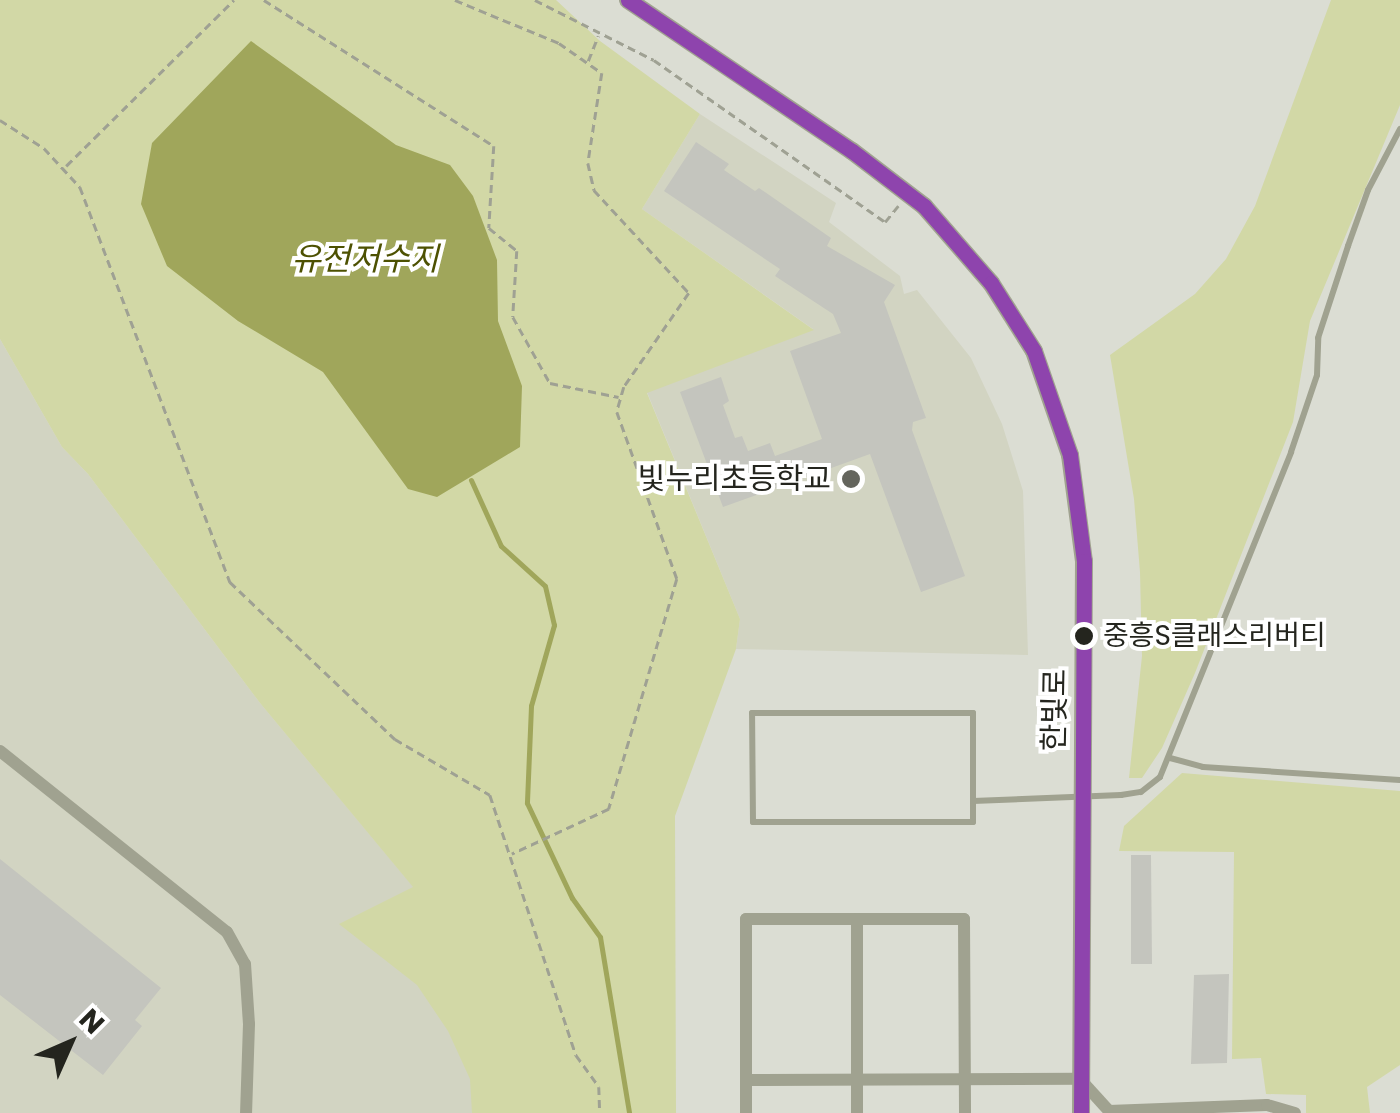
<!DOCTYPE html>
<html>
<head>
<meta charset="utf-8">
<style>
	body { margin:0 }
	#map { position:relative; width:1400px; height:1113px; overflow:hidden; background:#dbddd3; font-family:Poppins,"Noto Sans KR",sans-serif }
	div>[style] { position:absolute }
	.built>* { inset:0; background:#d2d4c2 }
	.green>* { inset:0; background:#d2d8a6 }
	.water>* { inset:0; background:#a0a65b }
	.stream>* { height:5px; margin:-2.5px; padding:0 2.5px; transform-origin:2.5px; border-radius:2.5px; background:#a0a65b }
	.building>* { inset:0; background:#c4c5be }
	.path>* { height:2.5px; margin-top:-1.25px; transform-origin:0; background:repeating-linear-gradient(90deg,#9fa193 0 8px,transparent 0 13px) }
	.service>* { height:6px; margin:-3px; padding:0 3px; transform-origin:3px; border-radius:3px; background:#a0a290 }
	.minor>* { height:12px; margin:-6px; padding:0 6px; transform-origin:6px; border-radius:6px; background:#a0a290 }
	.tertiary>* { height:18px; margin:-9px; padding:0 9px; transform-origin:9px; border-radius:9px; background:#a0a290 }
	.bus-1>* { height:15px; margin:-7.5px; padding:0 7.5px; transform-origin:7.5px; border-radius:7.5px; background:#8e44ad }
	.dots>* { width:28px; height:28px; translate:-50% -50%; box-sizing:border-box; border:5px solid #fff; border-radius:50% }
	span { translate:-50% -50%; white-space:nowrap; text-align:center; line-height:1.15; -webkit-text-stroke:8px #fff; paint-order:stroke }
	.bus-label { font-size:28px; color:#24251e }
	.left { translate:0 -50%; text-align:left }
	.poi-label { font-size:30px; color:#24251e }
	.right { translate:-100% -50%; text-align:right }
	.street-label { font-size:30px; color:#24251e }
	.water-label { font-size:32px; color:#4d5102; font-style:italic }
	.north { position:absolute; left:20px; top:993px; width:100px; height:100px; -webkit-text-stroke:8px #fff; paint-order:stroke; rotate:45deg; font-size:28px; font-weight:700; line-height:40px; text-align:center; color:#24251e }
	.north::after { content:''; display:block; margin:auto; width:35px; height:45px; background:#24251e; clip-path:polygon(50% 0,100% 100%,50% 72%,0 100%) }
</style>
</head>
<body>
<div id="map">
	<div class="built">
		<i style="clip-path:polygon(700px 114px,836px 203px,829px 222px,900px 276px,904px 294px,917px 290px,971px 358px,1002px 424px,1023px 491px,1028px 655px,736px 649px,740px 619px,647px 392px,813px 329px,642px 209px)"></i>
		<i style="clip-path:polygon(0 339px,62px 447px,88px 474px,260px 703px,521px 1016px,552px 1113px,0 1113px)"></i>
	</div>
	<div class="green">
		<i style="clip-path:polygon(0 0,556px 0,600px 41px,700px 114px,642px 209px,814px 330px,647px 393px,740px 619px,736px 649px,675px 816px,676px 1113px,472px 1113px,470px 1079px,448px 1031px,417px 985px,339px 924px,413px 887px,260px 703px,88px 474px,62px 447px,0 339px)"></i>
		<i style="clip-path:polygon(1331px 0,1400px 0,1400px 105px,1310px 321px,1293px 422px,1195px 673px,1162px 748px,1142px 778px,1129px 778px,1142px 656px,1140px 572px,1134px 499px,1110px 355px,1195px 294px,1226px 259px,1255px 206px)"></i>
		<i style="clip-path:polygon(1182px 773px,1400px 791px,1400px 1065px,1367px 1087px,1370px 1113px,1306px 1113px,1306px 1095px,1266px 1094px,1261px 1058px,1232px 1059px,1234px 852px,1119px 851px,1124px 826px)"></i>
	</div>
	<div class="water">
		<i style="clip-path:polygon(251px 41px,396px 145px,450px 165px,473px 196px,497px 260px,498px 321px,522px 386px,520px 447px,437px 497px,408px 489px,323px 372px,238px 321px,167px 266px,141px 204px,152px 143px)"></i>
	</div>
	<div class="stream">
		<i style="left:471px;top:480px;width:72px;rotate:65.6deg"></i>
		<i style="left:501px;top:546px;width:59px;rotate:42.3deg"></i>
		<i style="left:545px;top:586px;width:40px;rotate:77deg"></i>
		<i style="left:554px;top:625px;width:84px;rotate:105.9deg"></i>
		<i style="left:531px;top:706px;width:97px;rotate:92.4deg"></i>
		<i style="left:527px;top:803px;width:105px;rotate:64.7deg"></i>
		<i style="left:572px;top:898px;width:48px;rotate:54.3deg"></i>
		<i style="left:600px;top:937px;width:178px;rotate:80.6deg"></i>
	</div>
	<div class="building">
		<i style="clip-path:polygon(696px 142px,729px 164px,724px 170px,755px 191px,759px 188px,831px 238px,827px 246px,895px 285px,884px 302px,926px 418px,913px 422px,912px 430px,965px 576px,921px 592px,870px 454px,723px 507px,680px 392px,721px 377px,729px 401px,723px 405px,735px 438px,742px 436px,748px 451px,770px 443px,775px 456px,822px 439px,790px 351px,841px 333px,833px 314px,775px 276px,780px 269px,664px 191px)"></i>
		<i style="clip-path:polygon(1131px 855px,1151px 855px,1152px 964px,1131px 964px)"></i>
		<i style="clip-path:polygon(0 859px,161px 988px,135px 1020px,142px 1026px,103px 1075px,0 995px)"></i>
		<i style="clip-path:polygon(1229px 974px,1227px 1063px,1191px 1064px,1194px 975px)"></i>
	</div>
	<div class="path">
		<i style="left:264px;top:0;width:272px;rotate:32.4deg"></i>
		<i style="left:494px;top:146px;width:82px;rotate:93.5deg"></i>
		<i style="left:489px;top:228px;width:36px;rotate:39deg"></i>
		<i style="left:517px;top:251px;width:66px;rotate:93.5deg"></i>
		<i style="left:513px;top:317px;width:76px;rotate:60.7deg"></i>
		<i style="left:550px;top:383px;width:70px;rotate:11.5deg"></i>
		<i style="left:455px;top:0;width:113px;rotate:22.5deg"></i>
		<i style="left:559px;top:43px;width:52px;rotate:34.9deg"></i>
		<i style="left:602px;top:73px;width:91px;rotate:98.8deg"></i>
		<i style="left:588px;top:163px;width:28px;rotate:77deg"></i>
		<i style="left:594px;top:190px;width:140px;rotate:47.3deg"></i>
		<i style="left:689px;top:293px;width:114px;rotate:124.7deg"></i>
		<i style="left:624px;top:387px;width:26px;rotate:106deg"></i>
		<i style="left:617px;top:412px;width:177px;rotate:70.2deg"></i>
		<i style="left:677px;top:579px;width:240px;rotate:106.5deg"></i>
		<i style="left:609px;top:809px;width:107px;rotate:155.1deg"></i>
		<i style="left:535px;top:0;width:133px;rotate:26.8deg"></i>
		<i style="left:654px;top:60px;width:282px;rotate:35deg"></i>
		<i style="left:885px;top:222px;width:21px;rotate:-51deg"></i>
		<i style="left:588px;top:61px;width:27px;rotate:-68deg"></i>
		<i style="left:0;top:120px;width:52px;rotate:32.5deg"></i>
		<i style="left:44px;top:148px;width:53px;rotate:47.3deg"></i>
		<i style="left:80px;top:187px;width:423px;rotate:69.2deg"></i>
		<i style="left:230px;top:582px;width:228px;rotate:43.6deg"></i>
		<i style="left:395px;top:739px;width:110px;rotate:30.5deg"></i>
		<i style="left:490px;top:795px;width:274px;rotate:71.7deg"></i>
		<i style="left:576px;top:1055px;width:39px;rotate:54deg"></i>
		<i style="left:599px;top:1087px;width:26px;rotate:88deg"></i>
		<i style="left:66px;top:166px;width:236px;rotate:-44.7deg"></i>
	</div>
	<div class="service">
		<i style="left:752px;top:713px;width:221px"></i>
		<i style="left:973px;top:713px;width:109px;rotate:90deg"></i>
		<i style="left:973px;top:822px;width:220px;rotate:180deg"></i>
		<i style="left:753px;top:822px;width:109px;rotate:-90.5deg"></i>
		<i style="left:1170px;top:758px;width:34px;rotate:15deg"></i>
		<i style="left:1203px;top:767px;width:197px;rotate:3.8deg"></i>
		<i style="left:973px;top:801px;width:148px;rotate:-2.3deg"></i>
		<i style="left:1121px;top:795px;width:20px;rotate:-9deg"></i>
		<i style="left:1141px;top:792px;width:24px;rotate:-38deg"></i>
		<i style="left:1160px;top:777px;width:350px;rotate:-68deg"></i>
		<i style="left:1291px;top:452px;width:81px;rotate:-71.3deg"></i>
		<i style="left:1317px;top:375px;width:37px;rotate:-88deg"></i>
		<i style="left:1318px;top:338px;width:97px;rotate:-71.9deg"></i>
		<i style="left:1348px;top:246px;width:59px;rotate:-70.3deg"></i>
		<i style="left:1368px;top:190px;width:69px;rotate:-62.3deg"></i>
	</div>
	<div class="minor">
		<i style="left:0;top:751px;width:290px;rotate:38.6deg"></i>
		<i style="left:227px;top:932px;width:37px;rotate:61deg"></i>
		<i style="left:245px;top:964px;width:60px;rotate:86.2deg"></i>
		<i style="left:249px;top:1024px;width:89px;rotate:91.9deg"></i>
		<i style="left:746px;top:1080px;width:334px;rotate:-0.2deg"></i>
		<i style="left:1080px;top:1079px;width:43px;rotate:47.8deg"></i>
		<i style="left:1109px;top:1111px;width:158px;rotate:-2.2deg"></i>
		<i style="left:1267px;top:1105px;width:29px;rotate:16deg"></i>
		<i style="left:746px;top:1113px;width:194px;rotate:-90deg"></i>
		<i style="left:746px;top:919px;width:218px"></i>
		<i style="left:964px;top:919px;width:194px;rotate:89.7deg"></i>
		<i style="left:857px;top:1113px;width:194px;rotate:-90deg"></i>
	</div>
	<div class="tertiary">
		<i style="left:628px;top:0;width:270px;rotate:34deg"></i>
		<i style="left:852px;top:151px;width:91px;rotate:37.4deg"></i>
		<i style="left:924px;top:206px;width:102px;rotate:49deg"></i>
		<i style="left:991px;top:283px;width:80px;rotate:57.7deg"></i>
		<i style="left:1034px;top:351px;width:110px;rotate:70.9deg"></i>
		<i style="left:1070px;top:455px;width:107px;rotate:82.5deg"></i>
		<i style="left:1084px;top:561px;width:552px;rotate:90.31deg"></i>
	</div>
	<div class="bus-1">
		<i style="left:628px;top:0;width:270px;rotate:34deg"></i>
		<i style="left:852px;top:151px;width:91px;rotate:37.4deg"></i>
		<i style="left:924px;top:206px;width:102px;rotate:49deg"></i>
		<i style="left:991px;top:283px;width:80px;rotate:57.7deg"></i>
		<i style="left:1034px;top:351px;width:110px;rotate:70.9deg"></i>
		<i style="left:1070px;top:455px;width:107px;rotate:82.5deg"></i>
		<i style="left:1084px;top:561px;width:552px;rotate:90.31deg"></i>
	</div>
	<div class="dots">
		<i style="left:851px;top:479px;background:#64655d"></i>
		<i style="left:1084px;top:636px;background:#24251e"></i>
	</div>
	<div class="bus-label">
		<span class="left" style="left:1103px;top:636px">중흥S클래스리버티</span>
	</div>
	<div class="poi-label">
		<span class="right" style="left:831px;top:479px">빛누리초등학교</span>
	</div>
	<div class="street-label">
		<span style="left:1055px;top:710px;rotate:-89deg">한빛로</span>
	</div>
	<div class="water-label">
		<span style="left:365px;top:259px">유전저수지</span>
	</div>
	<div class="north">N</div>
</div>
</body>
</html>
